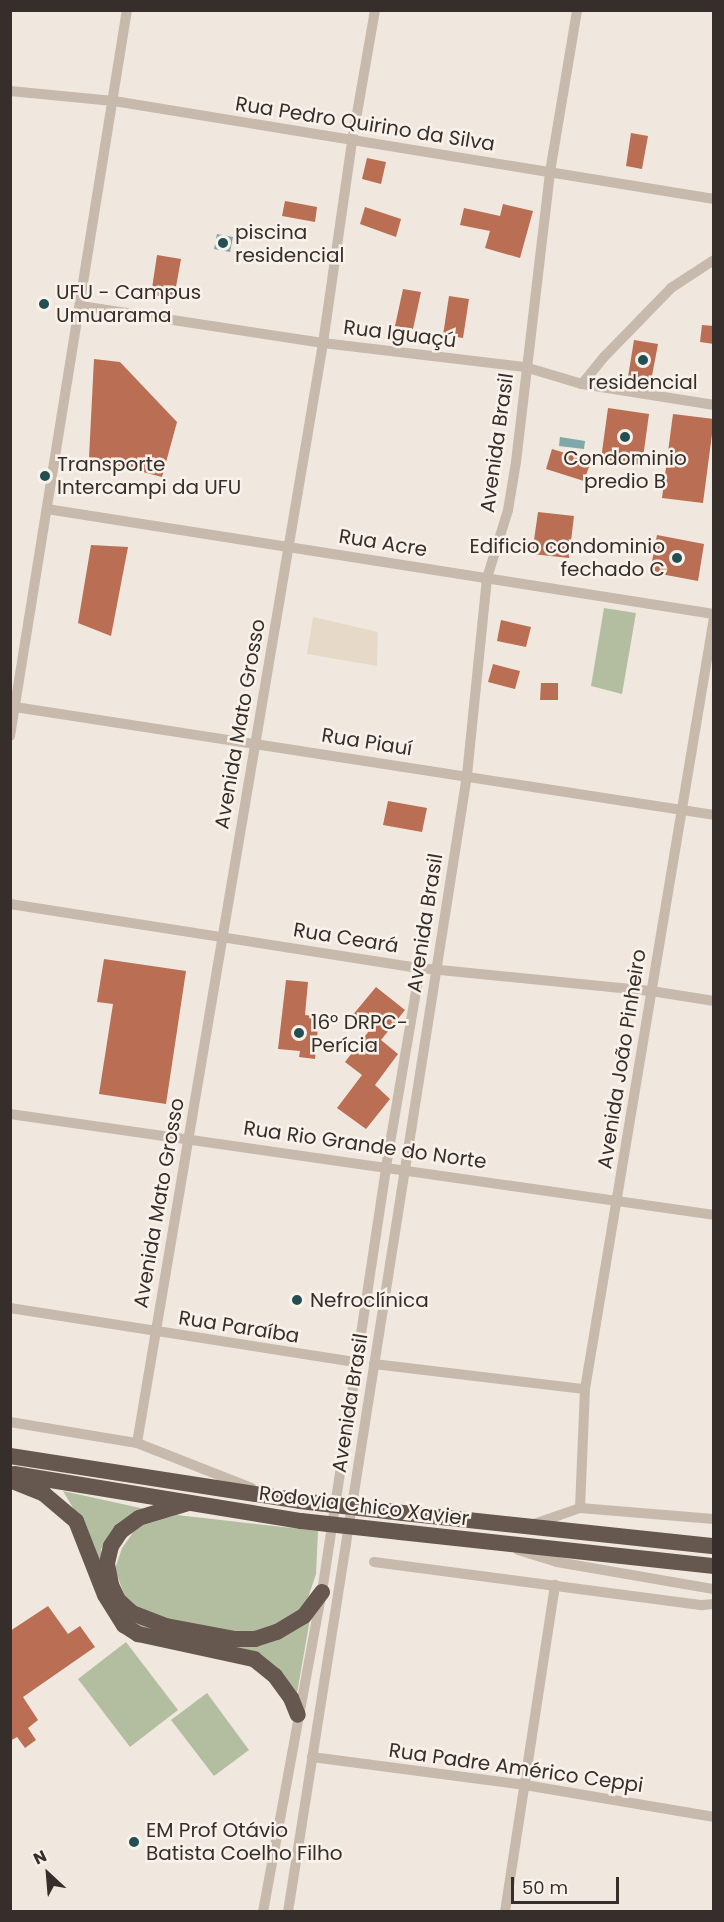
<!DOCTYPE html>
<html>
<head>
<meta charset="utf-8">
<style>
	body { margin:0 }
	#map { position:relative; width:724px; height:1922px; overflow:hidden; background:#f0e8de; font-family:Poppins,sans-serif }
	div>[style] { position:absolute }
	.green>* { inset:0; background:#b3bea0 }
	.plaza>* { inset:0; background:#e6d9c7 }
	.water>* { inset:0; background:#80a7aa }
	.building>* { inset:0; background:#ba6e53 }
	.minor>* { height:10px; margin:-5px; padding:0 5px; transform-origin:5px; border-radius:5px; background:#c7b9ab }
	.trunk>* { height:16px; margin:-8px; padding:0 8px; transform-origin:8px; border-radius:8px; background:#66574f }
	.trunk-bridge>* { height:16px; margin:-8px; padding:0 8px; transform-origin:8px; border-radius:8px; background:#66574f }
	.dots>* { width:16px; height:16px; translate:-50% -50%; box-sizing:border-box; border:3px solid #f8f2ea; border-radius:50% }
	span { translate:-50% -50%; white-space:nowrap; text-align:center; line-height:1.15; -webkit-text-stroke:5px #f8f2ea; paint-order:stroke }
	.street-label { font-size:20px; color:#362e2a }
	.poi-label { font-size:20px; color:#362e2a }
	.left { translate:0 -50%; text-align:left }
	.right { translate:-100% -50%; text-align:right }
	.frame { position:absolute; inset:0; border:12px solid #362e2a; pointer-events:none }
	.north { position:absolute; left:18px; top:1844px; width:60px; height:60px; -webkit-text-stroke:4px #f8f2ea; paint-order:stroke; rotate:334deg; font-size:16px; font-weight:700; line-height:24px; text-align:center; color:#362e2a }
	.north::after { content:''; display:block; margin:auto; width:21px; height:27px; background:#362e2a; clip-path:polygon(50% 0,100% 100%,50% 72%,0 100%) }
	.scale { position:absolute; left:511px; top:1877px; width:108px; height:27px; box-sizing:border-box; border:3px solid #362e2a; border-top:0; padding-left:8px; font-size:18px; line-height:21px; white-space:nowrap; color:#362e2a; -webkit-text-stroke:4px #f8f2ea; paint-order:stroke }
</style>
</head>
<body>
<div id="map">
	<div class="green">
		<i style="clip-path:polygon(604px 608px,636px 613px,622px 694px,591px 686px)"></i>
		<i style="clip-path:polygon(63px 1491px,145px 1509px,119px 1526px,101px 1549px,103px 1572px,112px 1593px,119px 1604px,143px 1625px,166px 1634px,244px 1647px,271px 1641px,310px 1619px,296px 1699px,291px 1689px,267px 1661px,253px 1654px,234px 1649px,164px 1638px,139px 1629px,129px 1621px,105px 1587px,86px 1530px)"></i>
		<i style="clip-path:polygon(177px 1515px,318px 1531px,316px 1574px,305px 1607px,296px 1615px,258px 1633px,237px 1633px,170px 1621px,136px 1607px,125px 1597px,115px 1569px,122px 1548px,137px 1527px)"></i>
		<i style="clip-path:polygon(126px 1642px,178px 1710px,130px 1747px,78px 1679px)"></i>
		<i style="clip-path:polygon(207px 1693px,249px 1750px,214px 1776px,171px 1720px)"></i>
	</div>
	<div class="plaza">
		<i style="clip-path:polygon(313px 617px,378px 632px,377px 666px,307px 654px)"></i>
	</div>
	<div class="water">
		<i style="clip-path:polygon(217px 234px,233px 237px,230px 252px,214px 249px)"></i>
		<i style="clip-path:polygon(560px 437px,585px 441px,584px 449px,559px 446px)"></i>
	</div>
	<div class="building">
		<i style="clip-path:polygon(631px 133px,648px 136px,642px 169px,626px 166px)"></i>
		<i style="clip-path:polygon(367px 158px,386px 162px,381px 184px,362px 179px)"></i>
		<i style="clip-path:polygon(285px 201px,317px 207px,315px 222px,282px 216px)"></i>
		<i style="clip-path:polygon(503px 204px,533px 211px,520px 258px,485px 248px,490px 231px,460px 225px,464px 208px,500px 216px)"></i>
		<i style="clip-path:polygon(365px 207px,401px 219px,396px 237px,360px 224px)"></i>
		<i style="clip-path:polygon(157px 255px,181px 259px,174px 298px,151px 295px)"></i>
		<i style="clip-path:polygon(403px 289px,421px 292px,413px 329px,395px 326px)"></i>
		<i style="clip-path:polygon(449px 296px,469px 299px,463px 338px,443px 335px)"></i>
		<i style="clip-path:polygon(702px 325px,714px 326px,714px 344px,700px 342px)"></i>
		<i style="clip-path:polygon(634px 340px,658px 344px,651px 381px,628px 377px)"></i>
		<i style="clip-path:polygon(94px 359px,120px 362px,177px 422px,162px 477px,89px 458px)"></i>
		<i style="clip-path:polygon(608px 408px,649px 414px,642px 465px,601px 459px)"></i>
		<i style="clip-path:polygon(673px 414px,714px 419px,703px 503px,662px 498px)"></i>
		<i style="clip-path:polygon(552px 449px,591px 461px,584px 481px,546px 469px)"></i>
		<i style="clip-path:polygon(538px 512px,574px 516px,569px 558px,532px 554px)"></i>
		<i style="clip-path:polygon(657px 535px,704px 544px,698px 581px,650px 572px)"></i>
		<i style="clip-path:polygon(91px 545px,128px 547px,111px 636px,78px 623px)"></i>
		<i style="clip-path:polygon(501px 620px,531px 627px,526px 647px,497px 641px)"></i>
		<i style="clip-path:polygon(493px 664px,520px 671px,515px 689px,488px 682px)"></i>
		<i style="clip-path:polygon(541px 683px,558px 683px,558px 700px,540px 700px)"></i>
		<i style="clip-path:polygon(388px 801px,427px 808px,422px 832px,383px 825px)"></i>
		<i style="clip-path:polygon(104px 959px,186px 971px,166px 1104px,99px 1094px,113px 1004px,97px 1002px)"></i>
		<i style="clip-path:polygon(286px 980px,308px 982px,305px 1015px,319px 1017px,315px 1059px,299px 1057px,300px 1051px,278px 1049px)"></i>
		<i style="clip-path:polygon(376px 987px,405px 1010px,381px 1040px,398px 1054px,375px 1085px,390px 1099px,366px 1129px,337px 1108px,362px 1075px,345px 1062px,369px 1031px,351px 1017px)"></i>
		<i style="clip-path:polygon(48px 1606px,68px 1634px,80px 1626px,95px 1647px,23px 1697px,38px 1720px,28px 1728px,36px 1740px,25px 1748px,17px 1737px,10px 1741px,10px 1631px)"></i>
	</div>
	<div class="minor">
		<i style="left:10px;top:91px;width:104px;rotate:5.5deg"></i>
		<i style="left:114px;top:101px;width:608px;rotate:9.28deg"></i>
		<i style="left:81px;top:306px;width:245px;rotate:8.7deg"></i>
		<i style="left:323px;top:343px;width:203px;rotate:6.8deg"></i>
		<i style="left:525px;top:367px;width:59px;rotate:16.6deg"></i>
		<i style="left:582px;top:384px;width:134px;rotate:9deg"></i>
		<i style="left:582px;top:384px;width:35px;rotate:-51deg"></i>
		<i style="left:604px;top:357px;width:96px;rotate:-45.8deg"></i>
		<i style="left:671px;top:288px;width:51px;rotate:-33.1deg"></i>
		<i style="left:47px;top:509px;width:675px;rotate:8.95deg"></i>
		<i style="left:15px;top:707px;width:707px;rotate:8.78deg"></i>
		<i style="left:10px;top:736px;width:735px;rotate:-80.85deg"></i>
		<i style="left:10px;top:904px;width:415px;rotate:8.9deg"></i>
		<i style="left:420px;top:968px;width:232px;rotate:5.7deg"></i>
		<i style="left:651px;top:991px;width:64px;rotate:9deg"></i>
		<i style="left:10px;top:1114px;width:711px;rotate:8.16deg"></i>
		<i style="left:10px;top:1308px;width:349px;rotate:8.9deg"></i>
		<i style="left:374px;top:1364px;width:212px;rotate:6.8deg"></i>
		<i style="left:10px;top:1422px;width:129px;rotate:9.4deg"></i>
		<i style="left:137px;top:1443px;width:123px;rotate:21.4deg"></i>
		<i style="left:137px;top:1443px;width:1116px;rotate:-80.4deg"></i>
		<i style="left:323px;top:343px;width:203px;rotate:-81.8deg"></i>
		<i style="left:352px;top:142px;width:134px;rotate:-80.1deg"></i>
		<i style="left:580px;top:1508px;width:119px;rotate:-87.6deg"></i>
		<i style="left:585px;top:1389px;width:783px;rotate:-80.51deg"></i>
		<i style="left:534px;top:1524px;width:49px;rotate:-19.2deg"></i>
		<i style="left:580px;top:1508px;width:134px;rotate:4.7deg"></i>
		<i style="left:518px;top:1550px;width:41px;rotate:17.1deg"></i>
		<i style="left:557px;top:1562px;width:159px;rotate:9.8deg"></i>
		<i style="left:374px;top:1562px;width:331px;rotate:7.5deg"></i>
		<i style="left:702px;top:1605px;width:12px;rotate:-5deg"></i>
		<i style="left:312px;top:1757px;width:215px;rotate:7.5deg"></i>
		<i style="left:525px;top:1785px;width:192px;rotate:9.6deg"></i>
		<i style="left:263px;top:1912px;width:325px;rotate:-79.6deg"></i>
		<i style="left:322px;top:1592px;width:430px;rotate:-81.4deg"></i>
		<i style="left:386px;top:1167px;width:202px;rotate:-80.3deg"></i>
		<i style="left:288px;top:1912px;width:1151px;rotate:-81.05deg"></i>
		<i style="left:467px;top:775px;width:198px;rotate:-84.2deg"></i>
		<i style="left:487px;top:578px;width:71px;rotate:-72.8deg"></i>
		<i style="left:508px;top:510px;width:49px;rotate:-80.5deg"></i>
		<i style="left:516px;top:462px;width:292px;rotate:-83.3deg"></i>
		<i style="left:550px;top:172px;width:164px;rotate:-80.5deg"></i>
		<i style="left:505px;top:1912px;width:331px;rotate:-81.3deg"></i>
	</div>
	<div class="trunk">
		<i style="left:10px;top:1456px;width:293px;rotate:8.8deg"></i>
		<i style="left:14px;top:1474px;width:291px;rotate:9.3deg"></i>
		<i style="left:10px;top:1480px;width:37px;rotate:22deg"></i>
		<i style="left:44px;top:1494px;width:42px;rotate:40.2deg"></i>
		<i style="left:76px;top:1521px;width:79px;rotate:68.6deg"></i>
		<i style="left:105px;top:1595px;width:36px;rotate:58deg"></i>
		<i style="left:124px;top:1625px;width:17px;rotate:33deg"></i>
		<i style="left:138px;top:1634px;width:119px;rotate:12.2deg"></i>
		<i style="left:254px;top:1659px;width:27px;rotate:39deg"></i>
		<i style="left:275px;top:1676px;width:27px;rotate:54deg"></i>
		<i style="left:291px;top:1698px;width:18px;rotate:68deg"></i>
		<i style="left:188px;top:1503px;width:51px;rotate:163deg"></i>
		<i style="left:139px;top:1518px;width:22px;rotate:144deg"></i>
		<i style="left:121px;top:1531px;width:18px;rotate:124deg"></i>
		<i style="left:111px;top:1546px;width:18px;rotate:103deg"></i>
		<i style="left:107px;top:1564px;width:21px;rotate:79deg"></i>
		<i style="left:111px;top:1585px;width:17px;rotate:65deg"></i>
		<i style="left:118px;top:1600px;width:19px;rotate:43deg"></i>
		<i style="left:132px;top:1613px;width:36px;rotate:21deg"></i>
		<i style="left:166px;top:1626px;width:69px;rotate:10.8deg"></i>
		<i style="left:234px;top:1639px;width:21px"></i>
		<i style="left:255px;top:1639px;width:23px;rotate:-18deg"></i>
		<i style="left:277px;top:1632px;width:31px;rotate:-31deg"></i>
		<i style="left:304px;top:1616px;width:30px;rotate:-53deg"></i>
		<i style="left:403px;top:1513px;width:313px;rotate:6.1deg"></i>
		<i style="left:400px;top:1532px;width:316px;rotate:6.2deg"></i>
	</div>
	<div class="trunk-bridge">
		<i style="left:300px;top:1501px;width:104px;rotate:6.6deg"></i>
		<i style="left:301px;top:1521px;width:100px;rotate:6.3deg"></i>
	</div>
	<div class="dots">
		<i style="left:223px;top:243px;background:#234f53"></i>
		<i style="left:44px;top:304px;background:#234f53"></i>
		<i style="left:643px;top:360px;background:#234f53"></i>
		<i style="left:625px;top:437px;background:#234f53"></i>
		<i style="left:45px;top:476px;background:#234f53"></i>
		<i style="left:677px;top:558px;background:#234f53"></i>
		<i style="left:299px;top:1033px;background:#234f53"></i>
		<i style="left:297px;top:1300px;background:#234f53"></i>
		<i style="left:134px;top:1842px;background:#234f53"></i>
	</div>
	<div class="street-label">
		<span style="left:365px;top:124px;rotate:9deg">Rua Pedro Quirino da Silva</span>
		<span style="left:400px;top:334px;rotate:7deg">Rua Iguaçú</span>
		<span style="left:497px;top:443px;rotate:-82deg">Avenida Brasil</span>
		<span style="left:383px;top:543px;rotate:9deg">Rua Acre</span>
		<span style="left:240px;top:724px;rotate:-80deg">Avenida Mato Grosso</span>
		<span style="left:367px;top:742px;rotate:9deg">Rua Piauí</span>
		<span style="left:425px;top:923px;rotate:-81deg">Avenida Brasil</span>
		<span style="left:346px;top:938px;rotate:9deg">Rua Ceará</span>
		<span style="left:622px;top:1059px;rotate:-81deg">Avenida João Pinheiro</span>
		<span style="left:365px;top:1145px;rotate:8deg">Rua Rio Grande do Norte</span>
		<span style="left:159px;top:1203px;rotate:-80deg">Avenida Mato Grosso</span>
		<span style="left:239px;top:1327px;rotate:9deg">Rua Paraíba</span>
		<span style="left:350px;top:1403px;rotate:-81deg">Avenida Brasil</span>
		<span style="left:364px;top:1506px;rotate:7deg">Rodovia Chico Xavier</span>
		<span style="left:516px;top:1768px;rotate:8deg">Rua Padre Américo Ceppi</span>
	</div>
	<div class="poi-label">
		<span class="left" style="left:235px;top:244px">piscina<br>residencial</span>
		<span class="left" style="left:56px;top:304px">UFU - Campus<br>Umuarama</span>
		<span style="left:643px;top:382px">residencial</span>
		<span style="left:625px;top:470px">Condominio<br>predio B</span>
		<span class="left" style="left:57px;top:476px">Transporte<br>Intercampi da UFU</span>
		<span class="right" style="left:665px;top:558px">Edificio condominio<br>fechado C</span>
		<span class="left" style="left:311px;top:1034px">16° DRPC-<br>Perícia</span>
		<span class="left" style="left:310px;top:1300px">Nefroclínica</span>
		<span class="left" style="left:146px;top:1842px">EM Prof Otávio<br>Batista Coelho Filho</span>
	</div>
	<div class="frame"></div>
	<div class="north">N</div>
	<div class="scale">50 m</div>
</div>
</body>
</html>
